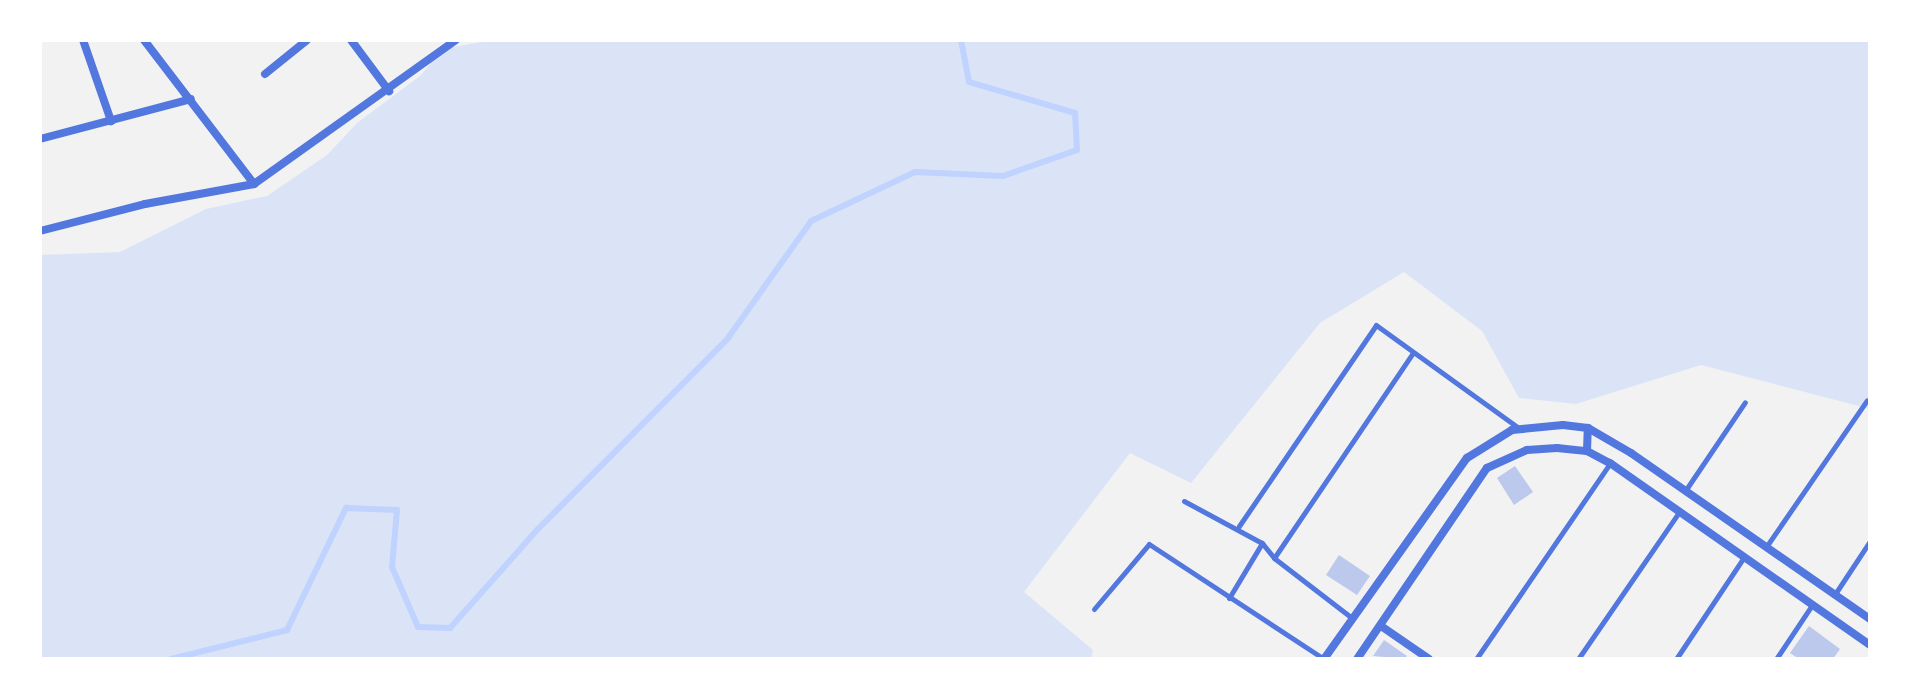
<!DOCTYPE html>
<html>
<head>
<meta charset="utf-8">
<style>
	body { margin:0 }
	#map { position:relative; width:1910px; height:699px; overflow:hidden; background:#f2f2f2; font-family:Quicksand,sans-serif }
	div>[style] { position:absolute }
	.green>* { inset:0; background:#dbe4f7 }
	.stream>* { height:6px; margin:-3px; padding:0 3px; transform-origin:3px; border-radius:3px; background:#bfd3fe }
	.building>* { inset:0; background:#bdc9ec }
	.service>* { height:5px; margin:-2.5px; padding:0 2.5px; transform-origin:2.5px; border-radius:2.5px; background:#5277de }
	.minor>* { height:8px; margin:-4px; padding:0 4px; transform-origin:4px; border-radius:4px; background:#5277de }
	span { translate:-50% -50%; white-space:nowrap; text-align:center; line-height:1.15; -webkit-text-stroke:8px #fff; paint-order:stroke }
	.frame { position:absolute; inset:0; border:42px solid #fff; pointer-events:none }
</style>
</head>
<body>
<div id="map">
	<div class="green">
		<i style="clip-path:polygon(493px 40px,1870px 40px,1870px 409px,1701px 365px,1576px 404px,1519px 398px,1482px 331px,1404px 272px,1320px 323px,1191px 483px,1130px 453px,1024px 592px,1093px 650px,1091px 659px,40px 659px,40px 255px,120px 252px,206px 209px,267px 196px,327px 155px,357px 123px,420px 76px,442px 49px)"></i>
	</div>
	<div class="stream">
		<i style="left:171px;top:659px;width:120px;rotate:-14deg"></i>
		<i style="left:287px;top:630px;width:136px;rotate:-64.2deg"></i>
		<i style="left:346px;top:508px;width:51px;rotate:2.2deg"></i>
		<i style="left:397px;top:510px;width:57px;rotate:95deg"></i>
		<i style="left:392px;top:567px;width:65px;rotate:66.6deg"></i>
		<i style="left:418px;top:627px;width:32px;rotate:2deg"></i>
		<i style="left:450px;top:628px;width:131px;rotate:-48.4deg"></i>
		<i style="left:537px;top:530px;width:271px;rotate:-45.1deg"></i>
		<i style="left:728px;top:338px;width:143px;rotate:-54.6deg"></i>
		<i style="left:811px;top:221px;width:115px;rotate:-25.2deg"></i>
		<i style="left:915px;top:172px;width:88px;rotate:2.6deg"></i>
		<i style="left:1003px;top:176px;width:78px;rotate:-19.4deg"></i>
		<i style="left:1077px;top:150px;width:37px;rotate:-93deg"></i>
		<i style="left:1075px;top:113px;width:110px;rotate:-163.7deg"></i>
		<i style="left:969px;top:82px;width:43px;rotate:-100.8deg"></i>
	</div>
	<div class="building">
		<i style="clip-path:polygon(1515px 466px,1533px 492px,1514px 505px,1497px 478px)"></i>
		<i style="clip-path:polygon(1339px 555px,1370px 576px,1357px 595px,1326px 575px)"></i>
		<i style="clip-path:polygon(1809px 626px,1840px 649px,1833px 659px,1799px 659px,1790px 653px)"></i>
		<i style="clip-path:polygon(1384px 640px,1407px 656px,1405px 659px,1373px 656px)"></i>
	</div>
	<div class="service">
		<i style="left:1685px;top:491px;width:107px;rotate:-56deg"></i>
		<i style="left:1184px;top:501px;width:89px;rotate:28.3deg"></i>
		<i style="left:1262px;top:543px;width:19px;rotate:51deg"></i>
		<i style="left:1274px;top:558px;width:98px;rotate:37.6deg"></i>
		<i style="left:1239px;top:526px;width:243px;rotate:-55.7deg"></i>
		<i style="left:1376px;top:325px;width:176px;rotate:35.8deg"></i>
		<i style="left:1766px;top:547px;width:178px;rotate:-55.5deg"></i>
		<i style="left:1274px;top:558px;width:248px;rotate:-55.9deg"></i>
		<i style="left:1835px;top:594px;width:64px;rotate:-56.6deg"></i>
		<i style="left:1229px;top:598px;width:64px;rotate:-59deg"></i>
		<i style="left:1094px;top:609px;width:85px;rotate:-49.8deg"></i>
		<i style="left:1149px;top:544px;width:209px;rotate:33.3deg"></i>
		<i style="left:1476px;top:659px;width:237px;rotate:-55.6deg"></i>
		<i style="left:1578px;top:659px;width:178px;rotate:-55.5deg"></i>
		<i style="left:1676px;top:659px;width:123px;rotate:-56.3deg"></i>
		<i style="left:1776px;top:659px;width:65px;rotate:-56.3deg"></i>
	</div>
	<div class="minor">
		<i style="left:83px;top:40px;width:86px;rotate:70.9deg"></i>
		<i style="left:144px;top:40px;width:181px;rotate:52.6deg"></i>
		<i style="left:351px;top:40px;width:64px;rotate:53.3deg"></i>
		<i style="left:265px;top:74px;width:54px;rotate:-39deg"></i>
		<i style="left:40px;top:139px;width:156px;rotate:-14.8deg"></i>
		<i style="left:40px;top:231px;width:108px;rotate:-14.4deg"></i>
		<i style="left:145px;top:204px;width:111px;rotate:-10.4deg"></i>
		<i style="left:254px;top:184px;width:248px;rotate:-35.5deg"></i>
		<i style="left:1587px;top:451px;width:23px;rotate:-88deg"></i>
		<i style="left:1381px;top:626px;width:58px;rotate:34.5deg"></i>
		<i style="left:1324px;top:659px;width:247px;rotate:-54.6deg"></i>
		<i style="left:1467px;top:458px;width:53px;rotate:-31.9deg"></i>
		<i style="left:1512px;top:430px;width:51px;rotate:-5.6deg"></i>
		<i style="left:1563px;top:425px;width:25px;rotate:7deg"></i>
		<i style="left:1588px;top:428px;width:50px;rotate:30.2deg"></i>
		<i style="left:1631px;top:453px;width:291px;rotate:34.8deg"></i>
		<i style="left:1357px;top:659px;width:231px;rotate:-55.8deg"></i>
		<i style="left:1487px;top:468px;width:44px;rotate:-24.2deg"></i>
		<i style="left:1527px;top:450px;width:30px;rotate:-4deg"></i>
		<i style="left:1557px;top:448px;width:30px;rotate:6deg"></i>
		<i style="left:1587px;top:451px;width:26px;rotate:28deg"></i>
		<i style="left:1610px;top:463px;width:317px;rotate:35deg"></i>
	</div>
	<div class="frame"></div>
</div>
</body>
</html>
